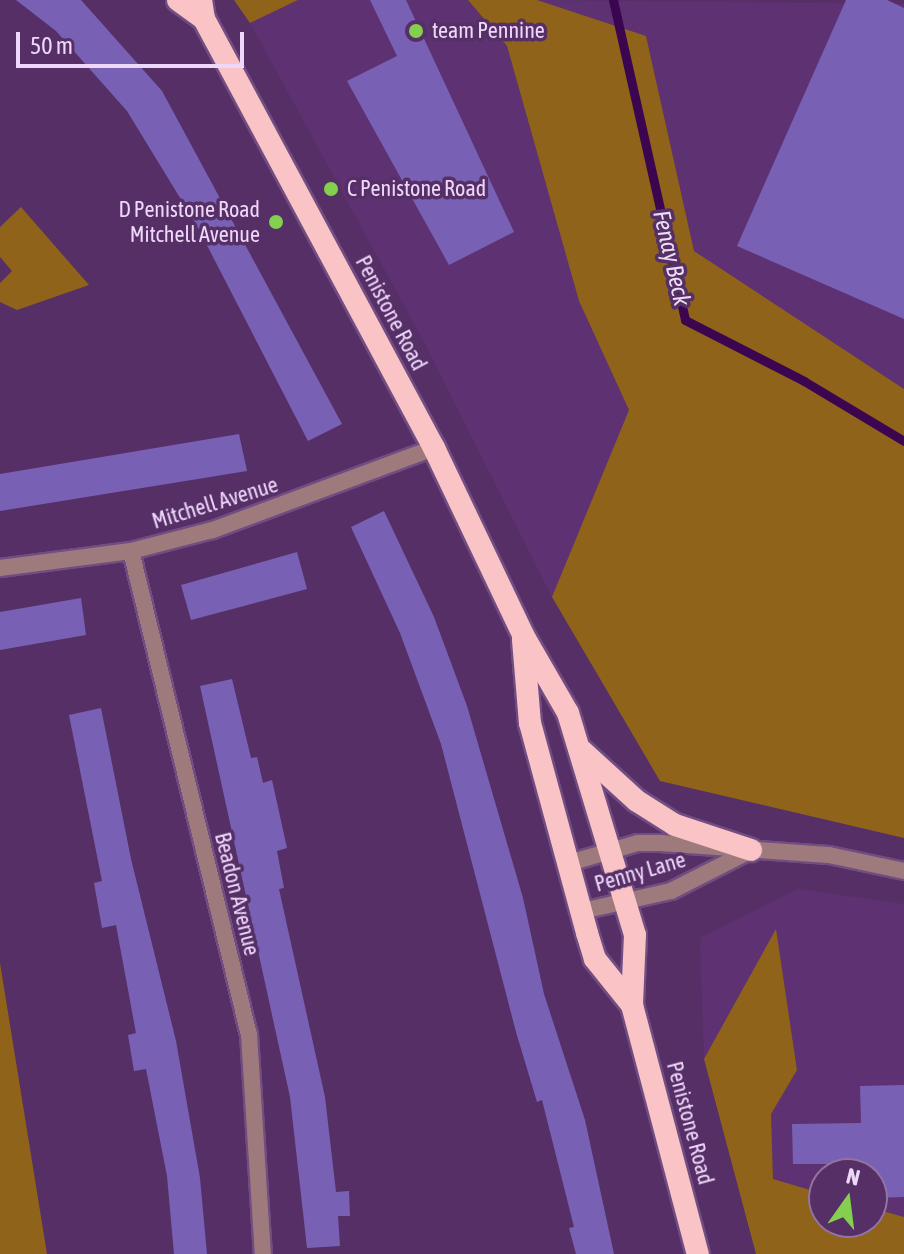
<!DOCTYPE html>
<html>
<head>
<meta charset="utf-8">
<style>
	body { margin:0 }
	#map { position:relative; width:904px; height:1254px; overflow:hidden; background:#562f67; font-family:"Asap Condensed",sans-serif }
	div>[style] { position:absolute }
	.built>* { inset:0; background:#5e3272 }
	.green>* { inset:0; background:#90631a }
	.stream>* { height:9px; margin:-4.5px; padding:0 4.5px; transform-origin:4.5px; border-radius:4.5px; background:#3c0550 }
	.building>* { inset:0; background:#7861b4 }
	.roads { filter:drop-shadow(2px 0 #714d81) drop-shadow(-2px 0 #714d81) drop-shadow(0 2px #714d81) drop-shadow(0 -2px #714d81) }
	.minor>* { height:16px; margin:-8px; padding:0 8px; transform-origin:8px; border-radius:8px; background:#9f7a7d }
	.trunk>* { height:22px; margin:-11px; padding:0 11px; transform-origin:11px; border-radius:11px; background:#fac3c6 }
	.dots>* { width:22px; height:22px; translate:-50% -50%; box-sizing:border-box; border:4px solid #562f67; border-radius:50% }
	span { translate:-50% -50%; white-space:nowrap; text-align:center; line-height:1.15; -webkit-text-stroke:7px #562f67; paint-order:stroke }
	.poi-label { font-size:22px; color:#eed8fa }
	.left { translate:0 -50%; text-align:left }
	.right { translate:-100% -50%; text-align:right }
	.street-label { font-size:22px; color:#eed8fa }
	.water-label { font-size:24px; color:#ebddf2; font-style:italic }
	.north { position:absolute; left:808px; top:1158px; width:80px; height:80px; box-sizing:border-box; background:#562f67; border:2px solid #9373a2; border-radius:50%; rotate:14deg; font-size:22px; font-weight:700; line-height:32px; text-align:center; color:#eed8fa }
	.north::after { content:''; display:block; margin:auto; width:28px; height:36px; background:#84cf4d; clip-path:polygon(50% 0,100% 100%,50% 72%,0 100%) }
	.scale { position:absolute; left:16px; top:32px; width:228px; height:36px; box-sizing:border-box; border:4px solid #eed8fa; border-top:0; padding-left:10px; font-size:24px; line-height:28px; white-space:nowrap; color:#eed8fa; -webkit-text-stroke:6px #562f67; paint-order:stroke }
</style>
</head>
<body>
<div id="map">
	<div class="built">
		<i style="clip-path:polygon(298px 0,468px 0,507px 46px,579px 301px,629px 410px,552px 597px,423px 340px,250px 23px)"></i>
		<i style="clip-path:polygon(537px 0,904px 4px,904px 389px,694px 251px,646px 36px)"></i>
		<i style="clip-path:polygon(797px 889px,904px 904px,904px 1217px,872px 1208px,872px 1174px,824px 1174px,824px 1194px,773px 1179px,771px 1113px,797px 1070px,776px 930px,704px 1059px,700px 938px)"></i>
	</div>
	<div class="green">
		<i style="clip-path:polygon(234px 0,298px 0,250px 23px)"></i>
		<i style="clip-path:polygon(468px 0,537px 0,646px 36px,694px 251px,904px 389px,904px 838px,660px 781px,552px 597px,629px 410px,579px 301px,507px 46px)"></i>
		<i style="clip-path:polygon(21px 207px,89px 285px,17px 310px,0 302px,0 283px,12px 271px,0 257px,0 227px)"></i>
		<i style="clip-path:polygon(776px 929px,797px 1070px,771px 1114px,773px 1179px,824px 1194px,824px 1222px,872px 1222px,872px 1208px,904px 1217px,904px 1254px,756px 1254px,704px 1059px)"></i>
		<i style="clip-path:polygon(0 963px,47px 1254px,0 1254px)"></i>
	</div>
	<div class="stream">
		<i style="left:613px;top:0;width:328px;rotate:77.3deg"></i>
		<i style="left:685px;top:320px;width:134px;rotate:27.1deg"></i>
		<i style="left:804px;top:381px;width:117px;rotate:31deg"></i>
	</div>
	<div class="building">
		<i style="clip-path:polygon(16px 0,81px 0,162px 91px,342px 424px,308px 441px,196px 224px,127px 111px,56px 31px)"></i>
		<i style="clip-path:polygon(370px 0,406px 0,514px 232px,449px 265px,347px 81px,397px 56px)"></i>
		<i style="clip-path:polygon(846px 0,887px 0,904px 8px,904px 319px,737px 246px)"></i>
		<i style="clip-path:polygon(239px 434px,247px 471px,0 511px,0 474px)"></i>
		<i style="clip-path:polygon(384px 511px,434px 617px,467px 706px,523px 898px,544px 994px,585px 1120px,614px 1254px,576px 1254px,569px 1228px,574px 1227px,542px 1100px,537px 1102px,516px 1032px,441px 744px,400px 633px,351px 527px)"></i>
		<i style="clip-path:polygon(297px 552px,307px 589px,191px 620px,181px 585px)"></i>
		<i style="clip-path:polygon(81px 598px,86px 635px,0 650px,0 612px)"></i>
		<i style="clip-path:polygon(232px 679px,251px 758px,257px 757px,263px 783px,272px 780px,287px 848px,277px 851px,284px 888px,279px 889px,325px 1097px,336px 1192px,349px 1191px,350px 1216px,338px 1216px,340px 1246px,307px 1248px,290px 1097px,200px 686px)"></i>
		<i style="clip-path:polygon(101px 708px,131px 859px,176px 1041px,200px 1178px,207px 1254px,174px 1254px,167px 1176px,146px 1069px,134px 1071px,128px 1035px,136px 1033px,116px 925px,102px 928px,94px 883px,102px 881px,69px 715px)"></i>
		<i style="clip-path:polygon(904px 1085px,904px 1197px,872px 1198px,872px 1174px,860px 1174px,860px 1164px,793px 1164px,792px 1124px,861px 1123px,860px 1086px)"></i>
	</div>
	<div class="roads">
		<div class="minor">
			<i style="left:131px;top:551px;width:497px;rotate:76.3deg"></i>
			<i style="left:249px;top:1034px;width:220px;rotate:86.4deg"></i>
			<i style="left:0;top:568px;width:132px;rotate:-7.4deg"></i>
			<i style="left:131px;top:551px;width:85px;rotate:-14.4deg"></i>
			<i style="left:213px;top:530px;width:236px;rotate:-20.4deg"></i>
			<i style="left:569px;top:863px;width:72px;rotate:-16.2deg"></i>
			<i style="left:638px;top:843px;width:22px"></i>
			<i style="left:660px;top:843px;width:169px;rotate:4.1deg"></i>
			<i style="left:829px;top:855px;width:77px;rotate:12deg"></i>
			<i style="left:582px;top:911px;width:91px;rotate:-12.7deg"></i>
			<i style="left:671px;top:891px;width:89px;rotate:-26.9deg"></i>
		</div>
		<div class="trunk">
			<i style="left:178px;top:0;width:32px;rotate:36deg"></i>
			<i style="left:201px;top:0;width:19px;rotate:81deg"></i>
			<i style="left:204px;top:19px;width:487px;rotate:61.8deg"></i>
			<i style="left:434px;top:448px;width:207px;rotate:64.5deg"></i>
			<i style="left:523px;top:635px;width:90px;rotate:60deg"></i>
			<i style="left:568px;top:713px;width:232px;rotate:73.2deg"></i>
			<i style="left:635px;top:935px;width:70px;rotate:92.5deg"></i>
			<i style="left:632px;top:1005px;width:258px;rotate:75.2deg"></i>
			<i style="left:523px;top:640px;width:83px;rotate:85.2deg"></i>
			<i style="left:530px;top:723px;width:218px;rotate:74.8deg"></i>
			<i style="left:587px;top:933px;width:27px;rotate:73deg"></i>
			<i style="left:595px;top:959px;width:59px;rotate:51.2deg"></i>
			<i style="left:582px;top:751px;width:74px;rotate:42.3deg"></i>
			<i style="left:637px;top:801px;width:45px;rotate:32.3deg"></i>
			<i style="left:675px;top:825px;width:80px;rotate:18.2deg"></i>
		</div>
	</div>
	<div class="dots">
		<i style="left:416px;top:31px;background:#84cf4d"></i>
		<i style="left:331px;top:189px;background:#84cf4d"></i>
		<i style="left:276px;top:222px;background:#84cf4d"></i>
	</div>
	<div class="poi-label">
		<span class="left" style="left:432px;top:31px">team Pennine</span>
		<span class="left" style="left:347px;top:189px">C Penistone Road</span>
		<span class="right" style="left:260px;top:222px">D Penistone Road<br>Mitchell Avenue</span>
	</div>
	<div class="street-label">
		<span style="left:391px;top:313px;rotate:62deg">Penistone Road</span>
		<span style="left:215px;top:503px;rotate:-17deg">Mitchell Avenue</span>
		<span style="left:640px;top:872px;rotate:-16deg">Penny Lane</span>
		<span style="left:237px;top:894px;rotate:76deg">Beadon Avenue</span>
		<span style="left:690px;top:1123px;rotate:75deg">Penistone Road</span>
	</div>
	<div class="water-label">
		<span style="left:672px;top:258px;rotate:77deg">Fenay Beck</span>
	</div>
	<div class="north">N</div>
	<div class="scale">50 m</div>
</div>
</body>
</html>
